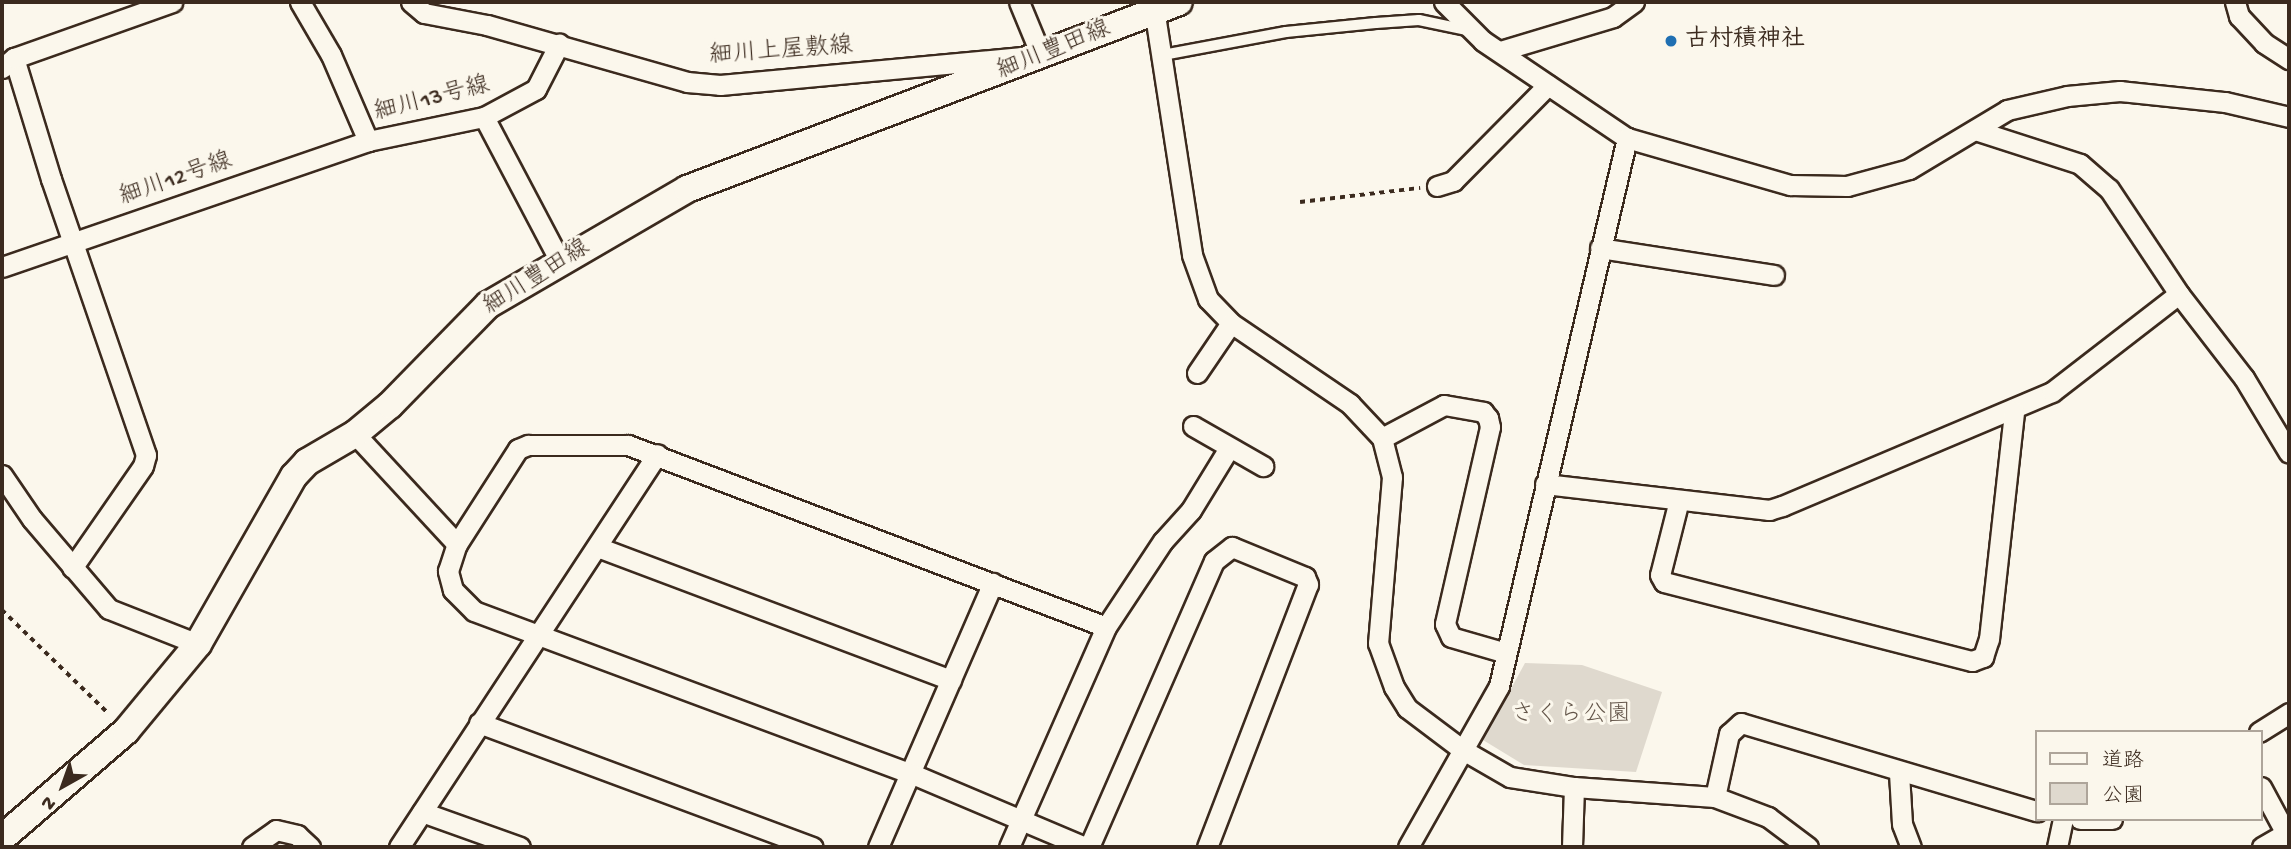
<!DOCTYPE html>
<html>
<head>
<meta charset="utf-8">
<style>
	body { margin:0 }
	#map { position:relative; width:2291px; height:849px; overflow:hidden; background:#fbf7ec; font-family:"Gochi Hand","Klee One",sans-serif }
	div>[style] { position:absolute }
	.green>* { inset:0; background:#dfd9ce }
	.path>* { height:3.5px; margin-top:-1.75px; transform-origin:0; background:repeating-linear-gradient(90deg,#3b2a1e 0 5px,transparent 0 10px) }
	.roads { filter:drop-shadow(2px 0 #3b2a1e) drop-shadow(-2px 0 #3b2a1e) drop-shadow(0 2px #3b2a1e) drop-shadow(0 -2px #3b2a1e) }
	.lane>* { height:10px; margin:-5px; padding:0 5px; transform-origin:5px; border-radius:5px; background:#fbf7ec }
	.street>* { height:19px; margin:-9.5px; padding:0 9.5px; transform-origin:9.5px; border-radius:9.5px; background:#fbf7ec }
	.secondary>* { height:26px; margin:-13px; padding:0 13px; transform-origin:13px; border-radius:13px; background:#fbf7ec }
	.dots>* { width:19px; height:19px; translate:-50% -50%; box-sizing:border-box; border:4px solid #fbf7ec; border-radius:50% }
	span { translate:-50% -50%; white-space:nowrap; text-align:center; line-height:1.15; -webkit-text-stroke:6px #fbf7ec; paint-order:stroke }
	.poi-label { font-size:24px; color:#3b2a1e; font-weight:700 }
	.left { translate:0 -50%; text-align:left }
	.street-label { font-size:24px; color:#3b2a1e }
	.park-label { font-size:24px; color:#64564a }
	.frame { position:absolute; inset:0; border:4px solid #3b2a1e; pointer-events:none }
	.legend { position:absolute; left:2035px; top:730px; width:228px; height:91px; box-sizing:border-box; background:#fbf7ec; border:2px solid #aea59a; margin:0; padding:9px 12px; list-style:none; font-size:21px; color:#3b2a1e }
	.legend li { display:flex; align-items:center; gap:14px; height:35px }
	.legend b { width:35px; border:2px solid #aea59a }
	.north { position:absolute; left:28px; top:751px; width:70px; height:70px; -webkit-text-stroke:5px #fbf7ec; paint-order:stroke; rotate:220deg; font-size:19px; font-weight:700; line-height:28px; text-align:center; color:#3b2a1e }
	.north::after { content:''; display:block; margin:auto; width:24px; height:32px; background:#3b2a1e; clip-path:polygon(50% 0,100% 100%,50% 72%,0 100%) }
</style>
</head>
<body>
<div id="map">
	<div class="green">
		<i style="clip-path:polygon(1525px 663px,1582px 665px,1662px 692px,1636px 772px,1524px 765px,1483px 740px)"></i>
	</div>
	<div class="path">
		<i style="left:1300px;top:202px;width:121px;rotate:-6.7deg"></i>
		<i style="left:2px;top:610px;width:149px;rotate:44.2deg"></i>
	</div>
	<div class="roads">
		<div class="lane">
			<i style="left:1163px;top:55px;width:125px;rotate:-10.6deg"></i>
			<i style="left:1286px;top:32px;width:90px;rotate:-5.7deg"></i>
			<i style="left:1376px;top:23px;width:43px;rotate:-4deg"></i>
			<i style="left:1419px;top:20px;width:49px;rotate:11.8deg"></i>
		</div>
		<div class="street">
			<i style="left:300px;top:2px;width:61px;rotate:59.7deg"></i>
			<i style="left:331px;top:55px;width:94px;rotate:66.7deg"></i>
			<i style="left:411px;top:2px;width:17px;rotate:40deg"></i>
			<i style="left:424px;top:13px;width:64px;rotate:10.8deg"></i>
			<i style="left:487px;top:25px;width:208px;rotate:15.9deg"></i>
			<i style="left:687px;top:82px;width:33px;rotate:5deg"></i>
			<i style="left:720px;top:85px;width:322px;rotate:-5.3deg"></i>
			<i style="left:1041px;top:55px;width:57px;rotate:-112.5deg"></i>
			<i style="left:1153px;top:2px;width:256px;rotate:81.2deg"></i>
			<i style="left:1192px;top:255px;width:47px;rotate:70deg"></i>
			<i style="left:1208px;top:299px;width:33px;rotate:46deg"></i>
			<i style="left:1231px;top:323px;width:144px;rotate:34.2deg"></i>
			<i style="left:1350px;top:404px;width:47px;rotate:46.7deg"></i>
			<i style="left:1382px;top:438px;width:40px;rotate:75.6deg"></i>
			<i style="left:1392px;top:477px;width:167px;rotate:94.8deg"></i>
			<i style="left:1378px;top:643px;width:47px;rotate:70deg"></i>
			<i style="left:1394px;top:687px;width:25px;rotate:58deg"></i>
			<i style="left:1407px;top:708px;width:70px;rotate:36.9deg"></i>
			<i style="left:1463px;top:750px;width:54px;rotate:29.9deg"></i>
			<i style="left:1510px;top:777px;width:65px;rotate:8.9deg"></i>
			<i style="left:1574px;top:787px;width:141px;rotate:4.1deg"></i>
			<i style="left:1715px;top:797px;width:57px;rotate:20.7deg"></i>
			<i style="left:1768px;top:817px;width:50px;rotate:36.9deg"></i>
			<i style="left:1444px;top:2px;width:55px;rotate:45deg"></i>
			<i style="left:1483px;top:41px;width:174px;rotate:34deg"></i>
			<i style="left:1627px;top:138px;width:170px;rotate:16.1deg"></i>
			<i style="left:1790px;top:185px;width:57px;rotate:1deg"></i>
			<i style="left:1847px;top:186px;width:64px;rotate:-15.3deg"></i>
			<i style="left:1909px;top:169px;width:114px;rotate:-31deg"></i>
			<i style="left:2007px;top:110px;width:62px;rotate:-13.1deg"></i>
			<i style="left:2067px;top:96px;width:53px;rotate:-5.4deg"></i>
			<i style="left:2120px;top:91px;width:106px;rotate:6deg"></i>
			<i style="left:2225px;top:102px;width:66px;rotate:13.2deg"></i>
			<i style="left:2235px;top:2px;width:15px;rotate:74deg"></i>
			<i style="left:2239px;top:16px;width:37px;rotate:47deg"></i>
			<i style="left:2264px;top:43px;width:30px;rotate:33deg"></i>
			<i style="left:1500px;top:51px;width:118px;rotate:-16.7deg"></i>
			<i style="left:1613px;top:17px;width:26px;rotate:-36deg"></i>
			<i style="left:14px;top:58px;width:127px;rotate:73deg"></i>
			<i style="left:51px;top:179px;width:292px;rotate:71deg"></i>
			<i style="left:146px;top:455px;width:11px;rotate:105deg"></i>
			<i style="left:143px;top:466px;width:124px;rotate:124.8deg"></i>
			<i style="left:2px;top:68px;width:16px;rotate:-40deg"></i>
			<i style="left:14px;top:58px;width:168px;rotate:-19.5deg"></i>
			<i style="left:484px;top:117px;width:163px;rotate:62.2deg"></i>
			<i style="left:1975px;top:130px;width:110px;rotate:17.9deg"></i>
			<i style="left:2080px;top:164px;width:38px;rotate:41deg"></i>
			<i style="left:2109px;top:189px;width:126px;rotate:56.3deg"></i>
			<i style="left:2179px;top:294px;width:106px;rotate:52.3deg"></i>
			<i style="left:2244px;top:378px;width:87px;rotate:59deg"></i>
			<i style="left:1437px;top:186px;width:17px;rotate:-17deg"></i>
			<i style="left:1453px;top:181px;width:135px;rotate:-45.3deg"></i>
			<i style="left:1600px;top:248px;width:176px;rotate:8.8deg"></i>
			<i style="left:2px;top:267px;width:387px;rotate:-19deg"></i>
			<i style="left:368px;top:141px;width:118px;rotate:-11.7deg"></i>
			<i style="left:484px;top:117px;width:59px;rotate:-28.3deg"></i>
			<i style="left:536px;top:89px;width:51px;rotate:-62.9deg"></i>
			<i style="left:1197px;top:373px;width:60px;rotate:-55.8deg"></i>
			<i style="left:1193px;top:426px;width:81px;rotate:29.7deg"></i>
			<i style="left:355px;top:434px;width:150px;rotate:47.2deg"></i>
			<i style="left:1382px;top:438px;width:70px;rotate:-28deg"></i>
			<i style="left:1444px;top:405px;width:40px;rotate:10deg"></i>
			<i style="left:1483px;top:412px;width:8px;rotate:50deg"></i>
			<i style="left:1488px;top:418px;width:9px;rotate:77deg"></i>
			<i style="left:1490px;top:427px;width:202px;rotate:102.9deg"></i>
			<i style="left:1445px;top:624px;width:14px;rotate:65deg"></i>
			<i style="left:1451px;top:637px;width:57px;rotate:16.2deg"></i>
			<i style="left:2px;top:475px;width:53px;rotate:55.7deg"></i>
			<i style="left:32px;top:519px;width:118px;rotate:49.5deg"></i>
			<i style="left:109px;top:609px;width:96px;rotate:21.5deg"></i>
			<i style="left:1545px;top:484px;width:226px;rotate:6.6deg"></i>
			<i style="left:1769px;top:510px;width:14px;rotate:-17deg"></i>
			<i style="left:1782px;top:506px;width:293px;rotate:-22.9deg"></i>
			<i style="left:2052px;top:392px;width:160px;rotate:-37.7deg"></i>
			<i style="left:1679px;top:500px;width:77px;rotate:104.2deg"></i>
			<i style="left:1660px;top:575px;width:8px;rotate:60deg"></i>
			<i style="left:1664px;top:582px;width:318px;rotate:14.4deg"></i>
			<i style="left:1972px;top:661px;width:12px;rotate:-20deg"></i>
			<i style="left:1983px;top:657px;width:19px;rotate:-72deg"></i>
			<i style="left:1989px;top:639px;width:229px;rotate:-83.7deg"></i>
			<i style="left:600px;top:548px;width:375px;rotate:20.6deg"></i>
			<i style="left:479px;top:723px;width:356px;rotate:20.4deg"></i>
			<i style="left:2259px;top:732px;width:36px;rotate:-32deg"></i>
			<i style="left:1899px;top:773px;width:51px;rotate:86.6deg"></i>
			<i style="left:1902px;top:824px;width:25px;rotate:69deg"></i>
			<i style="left:2261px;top:787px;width:59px;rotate:61.7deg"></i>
			<i style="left:1715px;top:797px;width:65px;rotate:-77.5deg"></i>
			<i style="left:1729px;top:734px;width:16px;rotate:-43deg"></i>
			<i style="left:1741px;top:723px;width:309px;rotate:16.6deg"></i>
			<i style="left:422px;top:812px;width:104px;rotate:19.7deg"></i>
			<i style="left:2080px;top:819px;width:32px"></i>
			<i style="left:252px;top:847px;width:29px;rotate:-35deg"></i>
			<i style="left:276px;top:830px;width:22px;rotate:13deg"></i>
			<i style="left:297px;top:835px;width:18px;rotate:43deg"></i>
			<i style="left:399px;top:847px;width:470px;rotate:-56.7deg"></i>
			<i style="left:878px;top:847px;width:288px;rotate:-66.5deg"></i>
			<i style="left:1009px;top:847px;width:240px;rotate:-66.2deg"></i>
			<i style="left:1106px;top:627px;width:103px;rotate:-56.5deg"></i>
			<i style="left:1163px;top:541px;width:42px;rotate:-47.9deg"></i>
			<i style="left:1191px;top:510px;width:73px;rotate:-58.5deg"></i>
			<i style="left:1085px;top:847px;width:188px;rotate:-157.1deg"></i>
			<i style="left:912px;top:774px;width:467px;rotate:-159.6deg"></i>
			<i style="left:474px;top:611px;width:30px;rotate:-135deg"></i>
			<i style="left:453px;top:590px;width:20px;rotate:-105deg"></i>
			<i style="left:448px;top:571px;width:28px;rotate:-72deg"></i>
			<i style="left:457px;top:544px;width:113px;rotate:-57.3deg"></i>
			<i style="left:518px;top:449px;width:11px;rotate:-22deg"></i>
			<i style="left:528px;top:445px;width:100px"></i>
			<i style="left:628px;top:445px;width:511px;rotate:20.84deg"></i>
			<i style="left:1089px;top:847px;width:312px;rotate:-66.4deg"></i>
			<i style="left:1214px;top:561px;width:23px;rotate:-38deg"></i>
			<i style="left:1232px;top:547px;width:79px;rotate:22.3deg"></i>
			<i style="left:1305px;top:577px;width:8px;rotate:67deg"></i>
			<i style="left:1308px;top:584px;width:282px;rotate:111deg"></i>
			<i style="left:1408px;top:847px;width:185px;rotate:-60.5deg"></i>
			<i style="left:1499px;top:686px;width:563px;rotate:-76.85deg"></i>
			<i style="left:1572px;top:847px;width:60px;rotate:-88.1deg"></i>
			<i style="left:2057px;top:847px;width:29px;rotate:-78deg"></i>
			<i style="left:2262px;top:847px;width:28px;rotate:-30deg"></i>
		</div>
		<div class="secondary">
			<i style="left:2px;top:838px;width:164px;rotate:-40.8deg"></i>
			<i style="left:126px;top:731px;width:113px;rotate:-50.4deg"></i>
			<i style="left:198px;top:644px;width:193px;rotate:-60.3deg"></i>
			<i style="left:294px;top:476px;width:19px;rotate:-47deg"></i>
			<i style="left:307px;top:462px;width:56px;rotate:-30.3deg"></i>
			<i style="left:355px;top:434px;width:45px;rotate:-39.6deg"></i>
			<i style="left:390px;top:405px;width:140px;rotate:-45.6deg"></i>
			<i style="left:488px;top:305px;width:230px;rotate:-30.2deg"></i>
			<i style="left:687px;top:189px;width:526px;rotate:-20.81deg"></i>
		</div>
	</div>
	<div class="dots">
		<i style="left:1671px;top:41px;background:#1f6fb2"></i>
	</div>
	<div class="poi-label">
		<span class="left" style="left:1685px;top:41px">古村積神社</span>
	</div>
	<div class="street-label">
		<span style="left:1054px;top:51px;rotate:-22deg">細川豊田線</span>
		<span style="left:781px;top:52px;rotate:-4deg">細川上屋敷線</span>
		<span style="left:432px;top:100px;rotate:-14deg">細川13号線</span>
		<span style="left:176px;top:180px;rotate:-19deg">細川12号線</span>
		<span style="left:537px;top:278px;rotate:-32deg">細川豊田線</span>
	</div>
	<div class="park-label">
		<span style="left:1571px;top:716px">さくら公園</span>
	</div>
	<div class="frame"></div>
	<ul class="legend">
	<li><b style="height:9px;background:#fbf7ec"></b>道路</li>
	<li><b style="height:19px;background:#dfd9ce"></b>公園</li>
	</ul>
	<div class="north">N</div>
</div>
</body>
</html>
